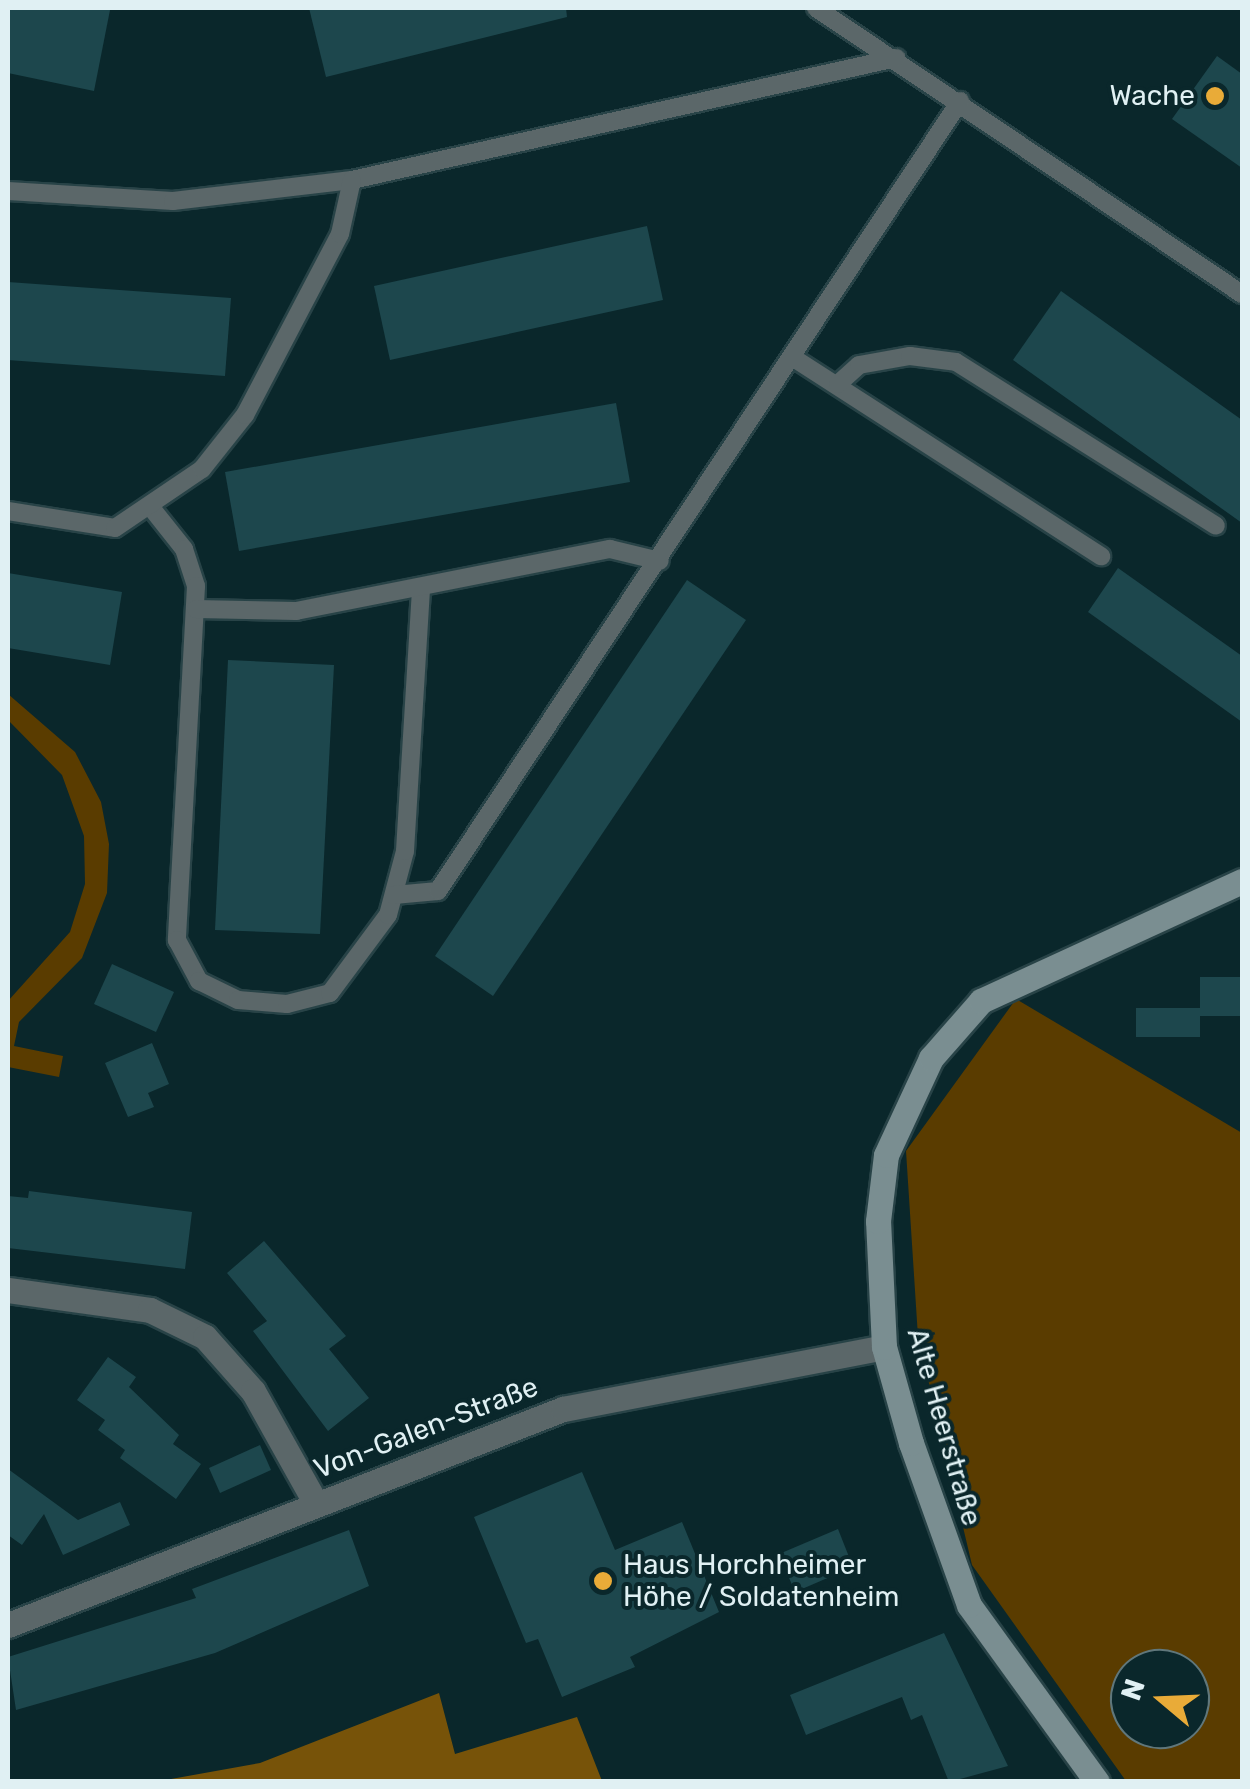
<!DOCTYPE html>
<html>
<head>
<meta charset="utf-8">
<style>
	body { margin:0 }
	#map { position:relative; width:1250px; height:1789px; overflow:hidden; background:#0a272b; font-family:Rubik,sans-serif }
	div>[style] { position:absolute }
	.green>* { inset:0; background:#5a3c00 }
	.forest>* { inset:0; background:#775309 }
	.building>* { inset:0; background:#1d474d }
	.roads { filter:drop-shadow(2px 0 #284347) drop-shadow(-2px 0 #284347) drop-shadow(0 2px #284347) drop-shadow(0 -2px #284347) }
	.lane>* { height:18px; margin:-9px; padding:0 9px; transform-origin:9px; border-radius:9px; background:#5b6769 }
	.street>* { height:25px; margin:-12.5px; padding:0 12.5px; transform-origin:12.5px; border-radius:12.5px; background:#5b6769 }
	.secondary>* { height:25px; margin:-12.5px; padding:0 12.5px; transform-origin:12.5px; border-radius:12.5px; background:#7a8e91 }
	.dots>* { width:28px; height:28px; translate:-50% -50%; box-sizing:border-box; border:5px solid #0a272b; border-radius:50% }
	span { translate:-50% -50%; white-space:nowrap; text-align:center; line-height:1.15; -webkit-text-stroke:8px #0a272b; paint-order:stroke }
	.poi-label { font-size:28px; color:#e0f0f3 }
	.right { translate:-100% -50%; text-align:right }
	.left { translate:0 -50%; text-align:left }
	.street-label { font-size:28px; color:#e0f0f3 }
	.frame { position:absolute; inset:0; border:10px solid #e0f0f3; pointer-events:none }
	.north { position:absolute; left:1110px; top:1649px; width:100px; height:100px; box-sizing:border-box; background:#0a272b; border:2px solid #60777b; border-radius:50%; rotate:289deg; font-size:28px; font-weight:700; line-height:40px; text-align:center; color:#e0f0f3 }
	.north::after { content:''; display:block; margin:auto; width:35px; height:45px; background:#e9ab38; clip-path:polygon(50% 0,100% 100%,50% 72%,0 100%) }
</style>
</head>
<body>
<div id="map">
	<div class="green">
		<i style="clip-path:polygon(8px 694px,75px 752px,101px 802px,109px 844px,107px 893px,82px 958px,19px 1022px,14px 1046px,63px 1056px,59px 1077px,8px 1067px,8px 1001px,70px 932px,85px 884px,84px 836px,62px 775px,8px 720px)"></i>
		<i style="clip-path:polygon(evenodd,1016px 999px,1242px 1133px,1242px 1781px,1126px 1781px,972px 1565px,918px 1337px,906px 1151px,1016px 999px,1130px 1669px,1190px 1669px,1190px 1729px,1130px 1729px,1130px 1669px)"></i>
	</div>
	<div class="forest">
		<i style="clip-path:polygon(439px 1693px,455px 1754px,577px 1717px,602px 1781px,160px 1781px,260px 1763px)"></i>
	</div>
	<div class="building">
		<i style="clip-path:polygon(8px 8px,110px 10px,94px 91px,8px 73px)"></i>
		<i style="clip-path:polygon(309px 8px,566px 8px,567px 17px,326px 77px)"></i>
		<i style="clip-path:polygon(1217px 56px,1242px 74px,1242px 168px,1172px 119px)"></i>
		<i style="clip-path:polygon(647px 226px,663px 300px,390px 360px,374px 286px)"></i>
		<i style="clip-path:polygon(8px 282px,231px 298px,225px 376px,8px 360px)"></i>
		<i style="clip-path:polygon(1061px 291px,1242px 420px,1242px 523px,1013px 360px)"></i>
		<i style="clip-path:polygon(616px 403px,630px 482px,239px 551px,225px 472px)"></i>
		<i style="clip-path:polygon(1118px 568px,1242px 656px,1242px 722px,1088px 612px)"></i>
		<i style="clip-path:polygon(8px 573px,122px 592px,110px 665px,8px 648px)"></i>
		<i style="clip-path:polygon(687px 580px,746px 620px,493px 996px,435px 956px)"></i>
		<i style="clip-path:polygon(228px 660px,334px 665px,320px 934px,215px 930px)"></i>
		<i style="clip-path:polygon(112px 964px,174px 992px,156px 1032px,94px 1004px)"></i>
		<i style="clip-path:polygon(1200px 977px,1241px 977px,1241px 1016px,1200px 1016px,1200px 1037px,1136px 1037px,1136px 1008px,1200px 1008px)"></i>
		<i style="clip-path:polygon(152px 1043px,169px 1084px,148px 1093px,154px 1107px,128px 1117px,105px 1063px)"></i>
		<i style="clip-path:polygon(29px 1191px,192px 1212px,185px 1269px,8px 1248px,8px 1196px,28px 1198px)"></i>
		<i style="clip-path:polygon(264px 1241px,346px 1336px,329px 1349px,369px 1398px,328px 1431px,253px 1331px,267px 1321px,227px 1273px)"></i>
		<i style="clip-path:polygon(108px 1357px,136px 1377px,129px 1387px,179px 1435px,173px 1444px,201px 1464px,176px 1499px,120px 1458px,125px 1450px,98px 1430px,105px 1420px,77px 1400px)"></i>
		<i style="clip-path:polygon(260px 1445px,271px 1470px,220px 1493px,209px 1468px)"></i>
		<i style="clip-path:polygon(8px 1469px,78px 1520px,120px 1502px,130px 1525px,63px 1555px,44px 1514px,22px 1545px,8px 1535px)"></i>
		<i style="clip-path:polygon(582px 1472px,615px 1550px,682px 1522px,719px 1612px,630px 1657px,635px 1667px,562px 1697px,538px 1639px,526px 1643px,474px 1517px)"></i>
		<i style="clip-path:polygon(838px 1529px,853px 1567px,795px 1592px,779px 1554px)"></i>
		<i style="clip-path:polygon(349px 1530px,369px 1586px,215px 1653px,16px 1710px,8px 1657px,196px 1598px,192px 1589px)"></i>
		<i style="clip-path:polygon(944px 1633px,1008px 1766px,949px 1782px,922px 1715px,911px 1720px,902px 1697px,806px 1735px,790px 1695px)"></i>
	</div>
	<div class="roads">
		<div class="lane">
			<i style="left:816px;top:8px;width:513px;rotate:33.88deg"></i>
			<i style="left:8px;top:191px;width:165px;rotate:3.5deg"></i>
			<i style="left:173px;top:201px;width:180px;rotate:-6.7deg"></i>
			<i style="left:352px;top:180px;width:558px;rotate:-12.64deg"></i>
			<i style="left:792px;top:357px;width:368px;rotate:32.8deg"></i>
			<i style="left:838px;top:384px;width:28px;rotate:-42deg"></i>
			<i style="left:859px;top:365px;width:52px;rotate:-10deg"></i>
			<i style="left:910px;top:356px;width:46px;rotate:7.4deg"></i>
			<i style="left:956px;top:362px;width:307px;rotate:32.2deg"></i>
			<i style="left:153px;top:510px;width:50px;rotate:51.5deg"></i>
			<i style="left:184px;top:549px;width:39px;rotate:72deg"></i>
			<i style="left:196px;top:586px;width:355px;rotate:93.1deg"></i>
			<i style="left:177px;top:940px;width:47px;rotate:61.8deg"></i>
			<i style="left:199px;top:981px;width:43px;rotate:26deg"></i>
			<i style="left:238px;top:1000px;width:49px;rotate:4.7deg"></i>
			<i style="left:287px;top:1004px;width:44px;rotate:-14.3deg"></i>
			<i style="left:330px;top:993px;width:97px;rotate:-53.4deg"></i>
			<i style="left:388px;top:915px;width:66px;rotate:-75.1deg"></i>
			<i style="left:405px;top:851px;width:264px;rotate:-86.5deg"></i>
			<i style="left:8px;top:511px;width:108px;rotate:9deg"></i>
			<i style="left:115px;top:528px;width:105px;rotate:-34.1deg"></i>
			<i style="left:202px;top:469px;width:69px;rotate:-51.5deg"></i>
			<i style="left:245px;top:415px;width:204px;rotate:-62.3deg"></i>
			<i style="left:340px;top:234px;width:55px;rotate:-77.5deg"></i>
			<i style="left:196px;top:609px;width:100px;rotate:1.1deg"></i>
			<i style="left:296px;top:611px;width:320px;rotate:-11.2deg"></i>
			<i style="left:610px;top:549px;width:51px;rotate:13.5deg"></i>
			<i style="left:394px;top:895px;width:44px;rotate:-5.2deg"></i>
			<i style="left:438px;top:891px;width:947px;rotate:-56.54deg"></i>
		</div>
		<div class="street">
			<i style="left:8px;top:1290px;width:143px;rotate:8deg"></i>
			<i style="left:150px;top:1310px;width:61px;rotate:26.1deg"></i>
			<i style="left:205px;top:1337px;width:72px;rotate:48.4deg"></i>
			<i style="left:253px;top:1391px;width:127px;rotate:60.8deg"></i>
			<i style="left:8px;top:1625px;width:596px;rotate:-21.27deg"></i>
			<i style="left:563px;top:1409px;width:327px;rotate:-10.9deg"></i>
		</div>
		<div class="secondary">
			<i style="left:1097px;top:1782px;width:218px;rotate:-125.9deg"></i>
			<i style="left:969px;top:1605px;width:172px;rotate:-109.7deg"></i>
			<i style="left:911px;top:1443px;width:100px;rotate:-105.7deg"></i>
			<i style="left:884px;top:1347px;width:126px;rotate:-92.7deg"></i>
			<i style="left:878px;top:1221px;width:66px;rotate:-83.1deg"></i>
			<i style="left:886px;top:1155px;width:107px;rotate:-65.1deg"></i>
			<i style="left:931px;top:1058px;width:76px;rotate:-48.7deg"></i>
			<i style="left:981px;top:1001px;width:287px;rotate:-24.7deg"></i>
		</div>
	</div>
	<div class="dots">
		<i style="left:1215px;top:96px;background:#e9ab38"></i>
		<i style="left:603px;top:1581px;background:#e9ab38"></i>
	</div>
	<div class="poi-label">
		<span class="right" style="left:1195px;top:96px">Wache</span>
		<span class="left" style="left:623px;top:1581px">Haus Horchheimer<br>Höhe / Soldatenheim</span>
	</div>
	<div class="street-label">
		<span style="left:944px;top:1427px;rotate:74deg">Alte Heerstraße</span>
		<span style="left:426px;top:1428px;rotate:-21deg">Von-Galen-Straße</span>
	</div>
	<div class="frame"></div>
	<div class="north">N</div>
</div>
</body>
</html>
